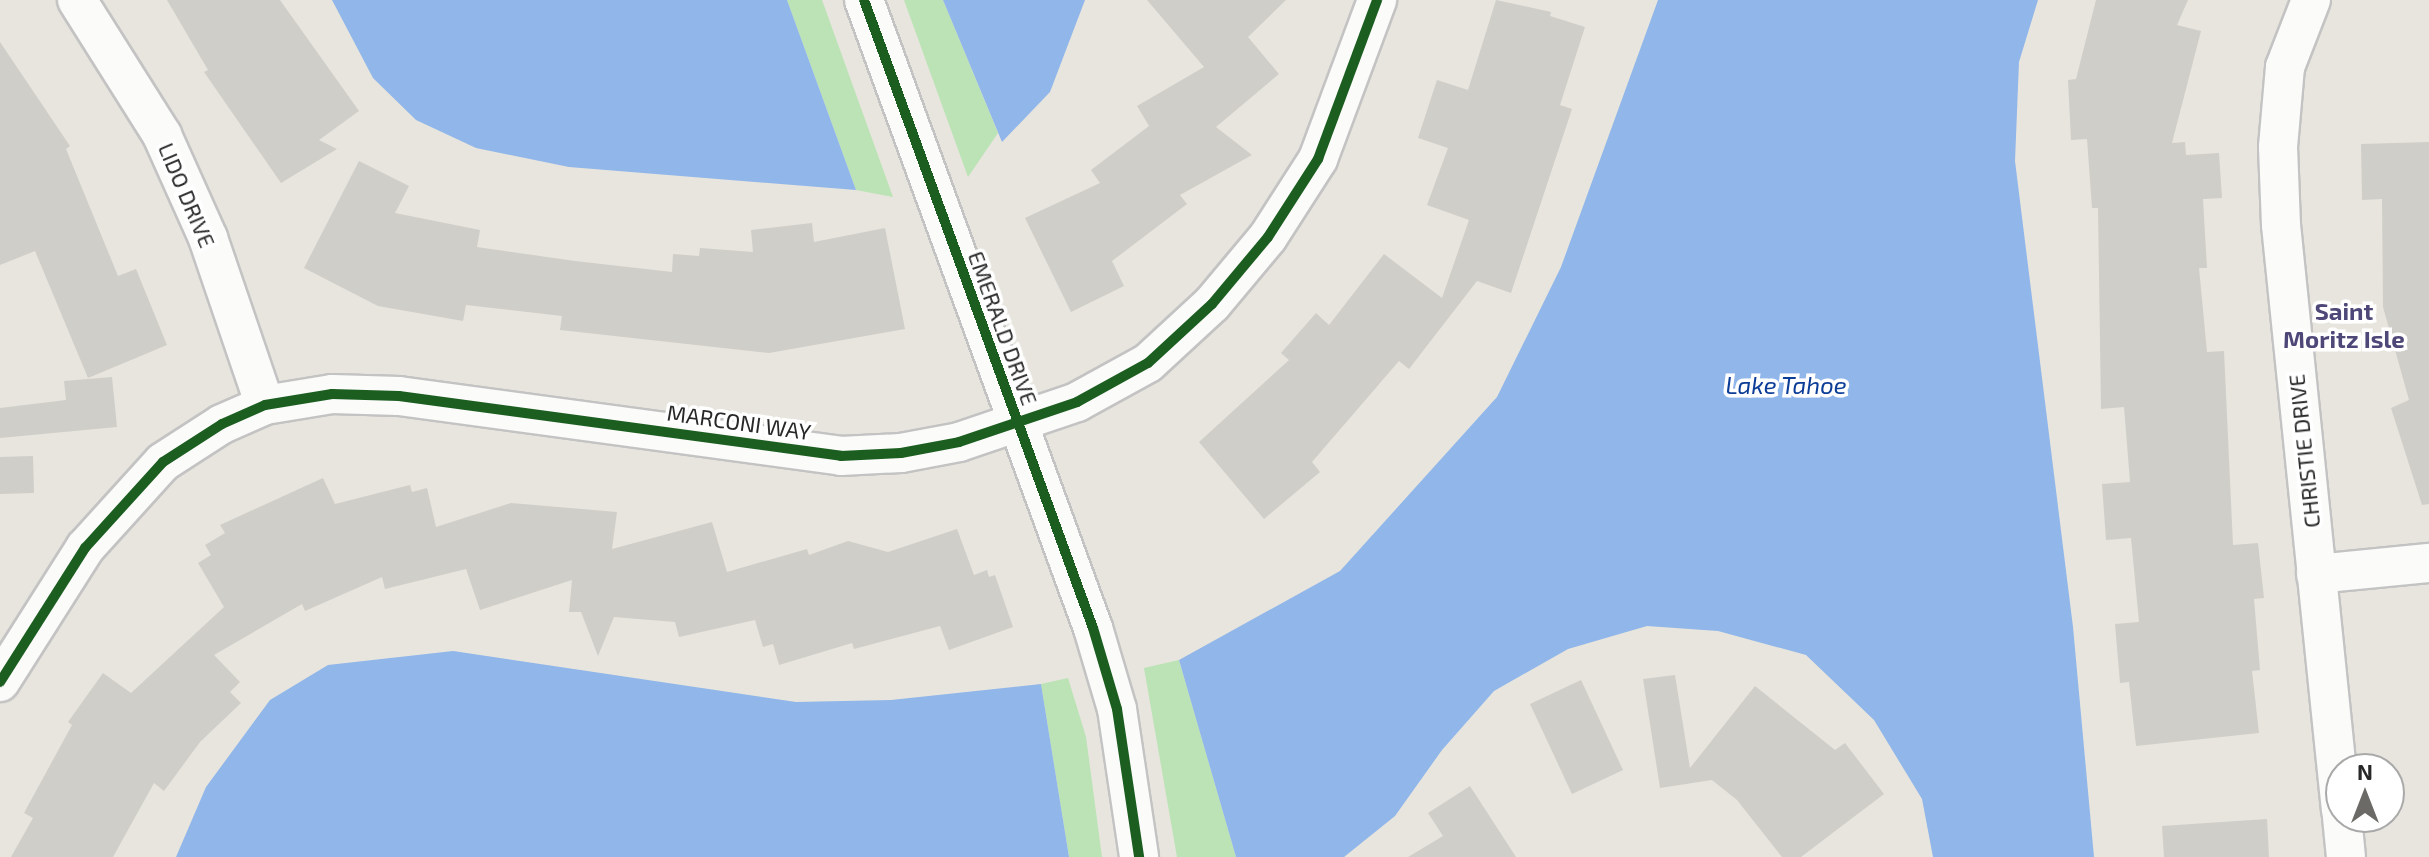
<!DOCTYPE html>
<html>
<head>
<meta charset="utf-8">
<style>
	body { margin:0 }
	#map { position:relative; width:2429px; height:857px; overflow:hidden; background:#e7e5dd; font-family:"Exo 2",sans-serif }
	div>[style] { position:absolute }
	.green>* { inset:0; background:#bbe3b5 }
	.water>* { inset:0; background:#90b6ea }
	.building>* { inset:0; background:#d0cec8 }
	.roads { filter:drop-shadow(2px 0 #c4c3c3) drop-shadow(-2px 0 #c4c3c3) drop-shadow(0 2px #c4c3c3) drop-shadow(0 -2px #c4c3c3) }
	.street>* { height:38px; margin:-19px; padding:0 19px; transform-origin:19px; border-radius:19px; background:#fbfbfa }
	.cycleway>* { height:10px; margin:-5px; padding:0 5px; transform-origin:5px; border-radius:5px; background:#1b5e20 }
	span { translate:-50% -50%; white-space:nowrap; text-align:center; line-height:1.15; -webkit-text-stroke:7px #fff; paint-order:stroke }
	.street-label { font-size:22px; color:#282828 }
	.neighbourhood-label { font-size:24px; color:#4e4878; font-weight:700 }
	.water-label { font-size:24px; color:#0c3d97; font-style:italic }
	.north { position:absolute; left:2325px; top:753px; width:80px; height:80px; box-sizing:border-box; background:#fff; border:2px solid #a9a9a9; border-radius:50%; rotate:0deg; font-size:22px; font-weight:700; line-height:32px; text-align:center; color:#282828 }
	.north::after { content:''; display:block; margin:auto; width:28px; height:36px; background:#6b6a67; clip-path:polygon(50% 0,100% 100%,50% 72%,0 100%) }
</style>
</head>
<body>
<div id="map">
	<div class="green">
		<i style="clip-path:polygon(787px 0,822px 0,893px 197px,856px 190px)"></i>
		<i style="clip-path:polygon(904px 0,943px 0,998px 133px,968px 177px)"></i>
		<i style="clip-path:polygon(1179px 660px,1236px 857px,1177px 857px,1144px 668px)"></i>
		<i style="clip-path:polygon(1068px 678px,1086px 737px,1102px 857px,1069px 857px,1041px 684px)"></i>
	</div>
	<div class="water">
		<i style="clip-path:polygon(332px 0,787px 0,856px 190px,569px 167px,476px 148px,416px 120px,373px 78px)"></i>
		<i style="clip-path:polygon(943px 0,1085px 0,1050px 92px,1002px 142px)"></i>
		<i style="clip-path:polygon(1658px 0,2038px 0,2019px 62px,2015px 161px,2073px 627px,2094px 857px,1933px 857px,1922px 799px,1874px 720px,1806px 655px,1718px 631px,1647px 626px,1568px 649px,1494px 691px,1442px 750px,1395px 816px,1344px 857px,1236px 857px,1179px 660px,1340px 571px,1497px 397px,1561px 267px)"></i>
		<i style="clip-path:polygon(453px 651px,796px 702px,891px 700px,1041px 684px,1069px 857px,176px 857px,206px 787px,270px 700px,328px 665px)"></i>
	</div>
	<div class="building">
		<i style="clip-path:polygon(167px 0,280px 0,359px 111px,319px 140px,337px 149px,281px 183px,204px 72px,208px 70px)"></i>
		<i style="clip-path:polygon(1147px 0,1286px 0,1248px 37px,1279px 74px,1216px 127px,1252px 155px,1180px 195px,1187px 204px,1112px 261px,1124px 286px,1071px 312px,1025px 218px,1100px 183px,1091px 170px,1149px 126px,1137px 106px,1204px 67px)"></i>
		<i style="clip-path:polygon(1496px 0,1551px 12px,1550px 16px,1585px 27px,1560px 105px,1572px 109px,1511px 293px,1477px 281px,1409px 369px,1399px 361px,1312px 462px,1320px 472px,1264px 519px,1199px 442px,1289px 360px,1281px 353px,1316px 313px,1329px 325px,1384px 254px,1442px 298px,1469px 220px,1427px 205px,1448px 148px,1418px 138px,1437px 80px,1468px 90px)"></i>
		<i style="clip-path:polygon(2096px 0,2188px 0,2177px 25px,2201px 31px,2172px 143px,2185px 142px,2186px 155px,2219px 153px,2222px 198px,2203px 199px,2207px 268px,2199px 268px,2207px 352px,2224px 351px,2233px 545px,2258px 543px,2264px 598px,2254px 599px,2260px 670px,2252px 671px,2259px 733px,2136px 746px,2129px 682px,2120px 683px,2115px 624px,2139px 622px,2131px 538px,2106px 540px,2102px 484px,2130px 482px,2124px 407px,2101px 409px,2098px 208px,2092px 208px,2087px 139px,2071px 140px,2068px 80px,2076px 79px)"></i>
		<i style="clip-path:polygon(0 42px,70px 146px,66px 149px,118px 276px,136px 269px,167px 345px,88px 378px,35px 251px,0 265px)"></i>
		<i style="clip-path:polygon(2429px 142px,2429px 504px,2422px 505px,2391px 408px,2409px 400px,2383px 307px,2382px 199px,2362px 200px,2361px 144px)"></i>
		<i style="clip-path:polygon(359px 161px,409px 186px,395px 213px,480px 230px,477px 247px,575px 261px,672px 272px,673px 254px,699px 256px,700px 248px,753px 252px,751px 230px,812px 223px,814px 242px,885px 228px,905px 329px,769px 353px,560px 330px,562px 316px,466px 305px,463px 321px,378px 306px,304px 268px)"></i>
		<i style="clip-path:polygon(112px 377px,117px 427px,0 438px,0 408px,66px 400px,64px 381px)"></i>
		<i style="clip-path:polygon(33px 456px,34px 493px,0 494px,0 457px)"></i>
		<i style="clip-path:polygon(323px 478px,335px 504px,410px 485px,412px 492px,427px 488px,436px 527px,511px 503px,617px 512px,612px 549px,712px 522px,727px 572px,807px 549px,809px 555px,848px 541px,888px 552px,957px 529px,974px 575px,987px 570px,989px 577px,995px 575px,1013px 627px,949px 650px,940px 626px,854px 649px,852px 643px,779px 665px,773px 644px,763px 647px,755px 620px,679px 637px,675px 622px,614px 617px,598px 656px,581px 612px,569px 612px,572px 580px,480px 610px,466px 569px,385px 589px,382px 577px,305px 611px,302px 604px,214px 655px,240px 682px,230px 692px,241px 703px,200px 742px,164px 791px,154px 783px,113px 857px,11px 857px,33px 818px,24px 813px,72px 725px,68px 722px,103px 673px,131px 693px,224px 607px,198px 563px,211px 555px,205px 545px,225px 533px,220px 525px)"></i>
		<i style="clip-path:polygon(1675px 675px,1690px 768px,1755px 686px,1835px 750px,1845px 743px,1884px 794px,1801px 857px,1782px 857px,1737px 800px,1712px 780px,1660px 788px,1643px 679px)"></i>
		<i style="clip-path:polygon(1581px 680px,1623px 770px,1572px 794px,1530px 704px)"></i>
		<i style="clip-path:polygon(1470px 786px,1516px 857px,1408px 857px,1443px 836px,1428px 813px)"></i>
		<i style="clip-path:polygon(2267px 819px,2269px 857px,2164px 857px,2162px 826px)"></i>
	</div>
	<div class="roads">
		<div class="street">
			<i style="left:77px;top:0;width:160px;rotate:57.8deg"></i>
			<i style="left:162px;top:135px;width:113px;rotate:65.9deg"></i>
			<i style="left:208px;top:238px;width:176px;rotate:71.2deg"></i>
			<i style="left:864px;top:0;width:668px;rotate:69.97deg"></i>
			<i style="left:1093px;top:628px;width:84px;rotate:73.5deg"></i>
			<i style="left:1117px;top:709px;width:150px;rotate:81.5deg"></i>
			<i style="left:2311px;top:0;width:72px;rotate:111.2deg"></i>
			<i style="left:2285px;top:67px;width:80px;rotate:95deg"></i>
			<i style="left:2278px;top:147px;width:78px;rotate:87.8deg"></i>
			<i style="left:2281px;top:225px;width:589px;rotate:84.15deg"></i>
			<i style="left:2316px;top:574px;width:114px;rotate:-5.6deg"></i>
			<i style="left:0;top:682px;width:159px;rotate:-57.6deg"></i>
			<i style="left:85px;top:548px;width:116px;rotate:-47.8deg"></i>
			<i style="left:163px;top:462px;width:70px;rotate:-32.8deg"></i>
			<i style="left:222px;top:424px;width:47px;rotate:-23.8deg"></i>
			<i style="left:265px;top:405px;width:68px;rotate:-9.3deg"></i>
			<i style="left:332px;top:394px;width:67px;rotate:1.7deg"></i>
			<i style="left:399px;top:396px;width:446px;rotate:7.7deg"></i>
			<i style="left:841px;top:456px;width:60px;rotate:-2.9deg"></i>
			<i style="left:901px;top:453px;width:59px;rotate:-10.7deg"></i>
			<i style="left:959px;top:442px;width:125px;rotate:-18.7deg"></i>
			<i style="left:1077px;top:402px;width:81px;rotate:-28.8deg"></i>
			<i style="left:1148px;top:363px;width:87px;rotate:-42.7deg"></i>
			<i style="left:1212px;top:304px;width:87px;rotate:-50.1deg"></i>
			<i style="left:1268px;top:237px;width:93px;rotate:-57.3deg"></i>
			<i style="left:1318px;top:159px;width:170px;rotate:-69.6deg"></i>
			<i style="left:2342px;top:817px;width:40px;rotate:84.3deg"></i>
		</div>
	</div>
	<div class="cycleway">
		<i style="left:864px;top:0;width:668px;rotate:69.97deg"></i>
		<i style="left:1093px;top:628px;width:84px;rotate:73.5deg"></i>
		<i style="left:1117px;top:709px;width:150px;rotate:81.5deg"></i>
		<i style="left:0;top:682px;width:159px;rotate:-57.6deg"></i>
		<i style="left:85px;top:548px;width:116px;rotate:-47.8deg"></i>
		<i style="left:163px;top:462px;width:70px;rotate:-32.8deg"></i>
		<i style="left:222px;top:424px;width:47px;rotate:-23.8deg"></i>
		<i style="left:265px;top:405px;width:68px;rotate:-9.3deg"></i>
		<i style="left:332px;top:394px;width:67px;rotate:1.7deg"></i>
		<i style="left:399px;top:396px;width:446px;rotate:7.7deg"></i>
		<i style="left:841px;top:456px;width:60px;rotate:-2.9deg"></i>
		<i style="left:901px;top:453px;width:59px;rotate:-10.7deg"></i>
		<i style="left:959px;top:442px;width:125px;rotate:-18.7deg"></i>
		<i style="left:1077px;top:402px;width:81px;rotate:-28.8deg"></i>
		<i style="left:1148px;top:363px;width:87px;rotate:-42.7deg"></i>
		<i style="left:1212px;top:304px;width:87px;rotate:-50.1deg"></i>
		<i style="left:1268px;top:237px;width:93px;rotate:-57.3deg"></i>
		<i style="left:1318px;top:159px;width:170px;rotate:-69.6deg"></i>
	</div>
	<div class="street-label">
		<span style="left:187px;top:195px;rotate:67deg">LIDO DRIVE</span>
		<span style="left:1003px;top:328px;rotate:70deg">EMERALD DRIVE</span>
		<span style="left:739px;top:422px;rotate:8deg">MARCONI WAY</span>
		<span style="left:2304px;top:451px;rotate:-96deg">CHRISTIE DRIVE</span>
	</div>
	<div class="neighbourhood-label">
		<span style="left:2344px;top:325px">Saint<br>Moritz Isle</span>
	</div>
	<div class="water-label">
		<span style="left:1786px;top:385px">Lake Tahoe</span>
	</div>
	<div class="north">N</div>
</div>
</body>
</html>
